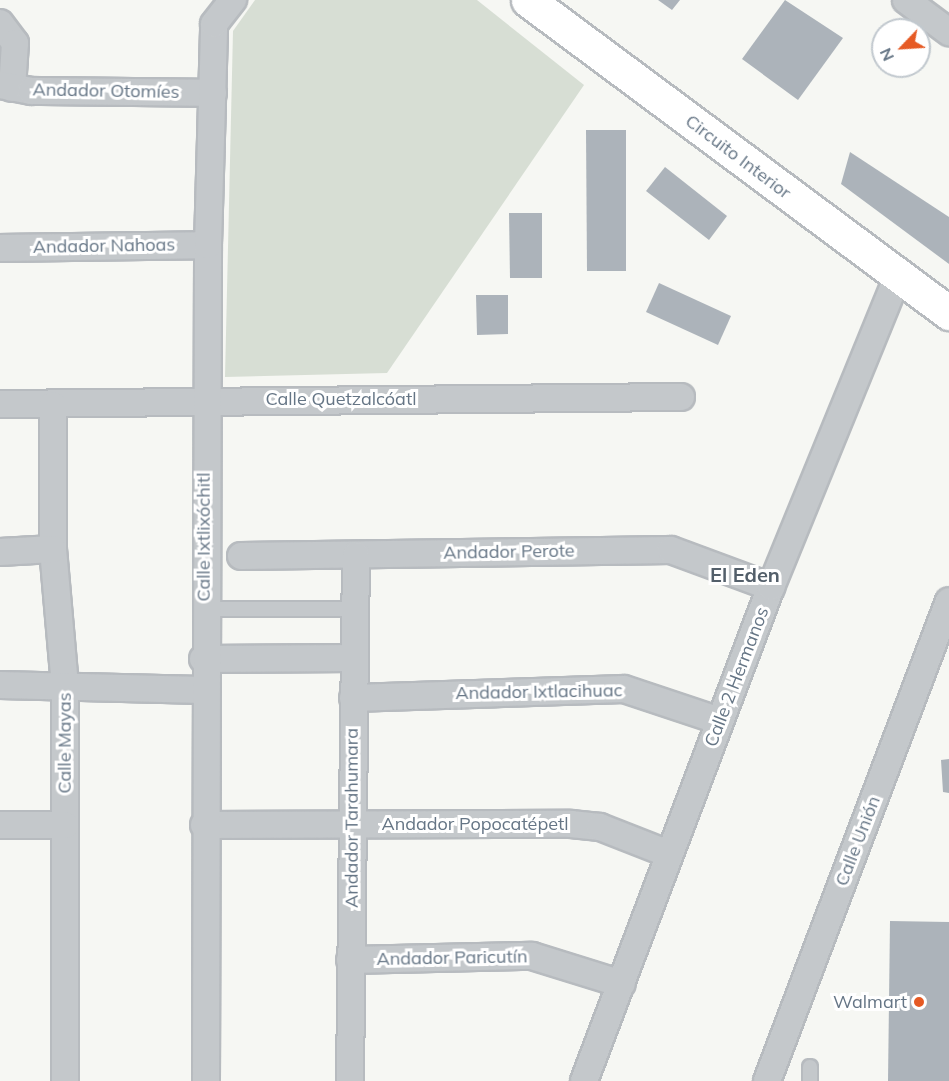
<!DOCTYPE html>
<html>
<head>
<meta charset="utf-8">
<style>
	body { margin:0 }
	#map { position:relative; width:949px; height:1081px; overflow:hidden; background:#f6f7f3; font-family:Mulish,sans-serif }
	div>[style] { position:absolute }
	.green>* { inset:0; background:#d7ded4 }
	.building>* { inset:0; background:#acb3ba }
	.roads { filter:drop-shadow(2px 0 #b7bbbf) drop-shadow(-2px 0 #b7bbbf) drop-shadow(0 2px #b7bbbf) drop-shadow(0 -2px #b7bbbf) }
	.service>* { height:14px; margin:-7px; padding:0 7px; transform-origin:7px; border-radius:7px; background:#c4c8cb }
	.minor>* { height:26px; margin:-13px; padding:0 13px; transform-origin:13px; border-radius:13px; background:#c4c8cb }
	.primary>* { height:33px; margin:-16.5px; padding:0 16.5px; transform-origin:16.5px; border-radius:16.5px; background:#fff }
	.dots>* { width:16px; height:16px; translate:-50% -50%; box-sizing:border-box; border:3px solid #fff; border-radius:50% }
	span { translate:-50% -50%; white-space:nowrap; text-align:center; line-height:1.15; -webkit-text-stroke:6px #fff; paint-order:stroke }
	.street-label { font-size:18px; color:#657585 }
	.poi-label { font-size:18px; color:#657585 }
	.right { translate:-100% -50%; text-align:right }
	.neighbourhood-label { font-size:20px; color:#535f6a; font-weight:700 }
	.north { position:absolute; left:871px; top:18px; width:60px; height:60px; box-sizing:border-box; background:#fff; border:2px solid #c1c8ce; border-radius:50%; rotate:245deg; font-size:16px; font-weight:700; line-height:24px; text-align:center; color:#657585 }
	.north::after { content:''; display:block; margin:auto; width:21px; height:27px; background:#e65a24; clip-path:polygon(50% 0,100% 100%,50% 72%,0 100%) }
</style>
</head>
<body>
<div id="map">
	<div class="green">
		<i style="clip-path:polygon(255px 0,477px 0,584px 85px,387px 373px,225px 377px,233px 31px)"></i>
	</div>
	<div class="building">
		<i style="clip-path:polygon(658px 0,680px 0,672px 10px)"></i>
		<i style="clip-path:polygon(785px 0,843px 38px,798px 100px,742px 59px)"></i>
		<i style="clip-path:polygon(586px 130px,626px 130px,626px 271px,587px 271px)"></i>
		<i style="clip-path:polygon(850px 152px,949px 217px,949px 264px,841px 184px)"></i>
		<i style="clip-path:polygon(665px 167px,727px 216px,709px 240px,646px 191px)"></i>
		<i style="clip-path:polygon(509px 213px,542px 213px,542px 278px,510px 278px)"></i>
		<i style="clip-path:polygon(659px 283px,731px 316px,718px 345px,646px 312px)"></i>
		<i style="clip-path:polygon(476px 295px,508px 295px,508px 334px,477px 335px)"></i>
		<i style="clip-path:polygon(949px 759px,949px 793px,943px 792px,941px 760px)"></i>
		<i style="clip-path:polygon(890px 921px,949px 922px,949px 1081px,888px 1081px)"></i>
	</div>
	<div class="roads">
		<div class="service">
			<i style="left:204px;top:609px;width:151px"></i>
			<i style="left:810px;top:1067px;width:14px;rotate:90deg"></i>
		</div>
		<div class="minor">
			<i style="left:906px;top:0;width:54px;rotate:36.7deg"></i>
			<i style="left:0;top:23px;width:25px;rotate:53deg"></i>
			<i style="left:15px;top:43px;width:45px;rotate:93.8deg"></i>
			<i style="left:0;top:85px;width:32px;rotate:11deg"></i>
			<i style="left:31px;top:91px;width:182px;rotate:0.6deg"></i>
			<i style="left:0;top:248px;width:208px;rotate:-0.8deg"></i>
			<i style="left:0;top:404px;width:681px;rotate:-0.59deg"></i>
			<i style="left:53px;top:405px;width:144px;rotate:90deg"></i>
			<i style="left:53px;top:549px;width:138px;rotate:85deg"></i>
			<i style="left:65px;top:686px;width:395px;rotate:90deg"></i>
			<i style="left:0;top:552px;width:53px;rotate:-3.2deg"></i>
			<i style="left:241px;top:556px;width:430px;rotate:-0.8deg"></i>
			<i style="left:671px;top:550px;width:107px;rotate:20.3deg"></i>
			<i style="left:203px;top:659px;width:151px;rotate:-0.4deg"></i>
			<i style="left:0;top:685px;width:203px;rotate:1.4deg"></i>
			<i style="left:353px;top:698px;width:271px;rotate:-1.9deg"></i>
			<i style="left:624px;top:689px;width:101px;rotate:18.4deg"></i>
			<i style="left:0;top:825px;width:65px"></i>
			<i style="left:204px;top:825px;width:367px;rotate:-0.2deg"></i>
			<i style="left:571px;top:824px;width:29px;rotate:6deg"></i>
			<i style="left:600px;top:827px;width:74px;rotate:21.4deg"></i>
			<i style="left:350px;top:960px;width:182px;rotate:-1.3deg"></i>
			<i style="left:532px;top:956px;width:94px;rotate:17.3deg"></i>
			<i style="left:206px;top:1081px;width:836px;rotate:-89.86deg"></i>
			<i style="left:208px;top:245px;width:221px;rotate:-88.4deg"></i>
			<i style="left:214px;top:24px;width:31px;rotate:-52deg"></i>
			<i style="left:350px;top:1081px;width:526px;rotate:-89.35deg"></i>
			<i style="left:584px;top:1081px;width:528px;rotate:-69.27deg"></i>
			<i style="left:771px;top:587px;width:336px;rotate:-67.8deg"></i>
			<i style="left:767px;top:1081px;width:513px;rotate:-69.23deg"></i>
		</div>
		<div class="primary">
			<i style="left:528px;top:0;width:525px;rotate:36.63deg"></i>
		</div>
	</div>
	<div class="dots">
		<i style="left:919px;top:1002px;background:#e65a24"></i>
	</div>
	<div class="street-label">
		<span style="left:106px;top:91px;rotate:1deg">Andador Otomíes</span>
		<span style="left:738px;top:157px;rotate:37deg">Circuito Interior</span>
		<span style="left:104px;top:246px;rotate:-1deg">Andador Nahoas</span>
		<span style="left:341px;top:399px">Calle Quetzalcóatl</span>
		<span style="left:204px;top:537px;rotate:-90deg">Calle Ixtlixóchitl</span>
		<span style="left:509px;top:552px;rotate:-1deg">Andador Perote</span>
		<span style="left:737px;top:677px;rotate:-69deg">Calle 2 Hermanos</span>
		<span style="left:539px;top:692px;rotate:-1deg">Andador Ixtlacihuac</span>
		<span style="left:65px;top:743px;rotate:-90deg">Calle Mayas</span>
		<span style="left:352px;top:818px;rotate:-90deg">Andador Tarahumara</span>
		<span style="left:475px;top:824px">Andador Popocatépetl</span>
		<span style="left:858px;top:841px;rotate:-69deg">Calle Unión</span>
		<span style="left:452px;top:958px;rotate:-1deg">Andador Paricutín</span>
	</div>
	<div class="poi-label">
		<span class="right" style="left:907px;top:1002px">Walmart</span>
	</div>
	<div class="neighbourhood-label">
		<span style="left:745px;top:574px">El Eden</span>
	</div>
	<div class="north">N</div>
</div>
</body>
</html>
